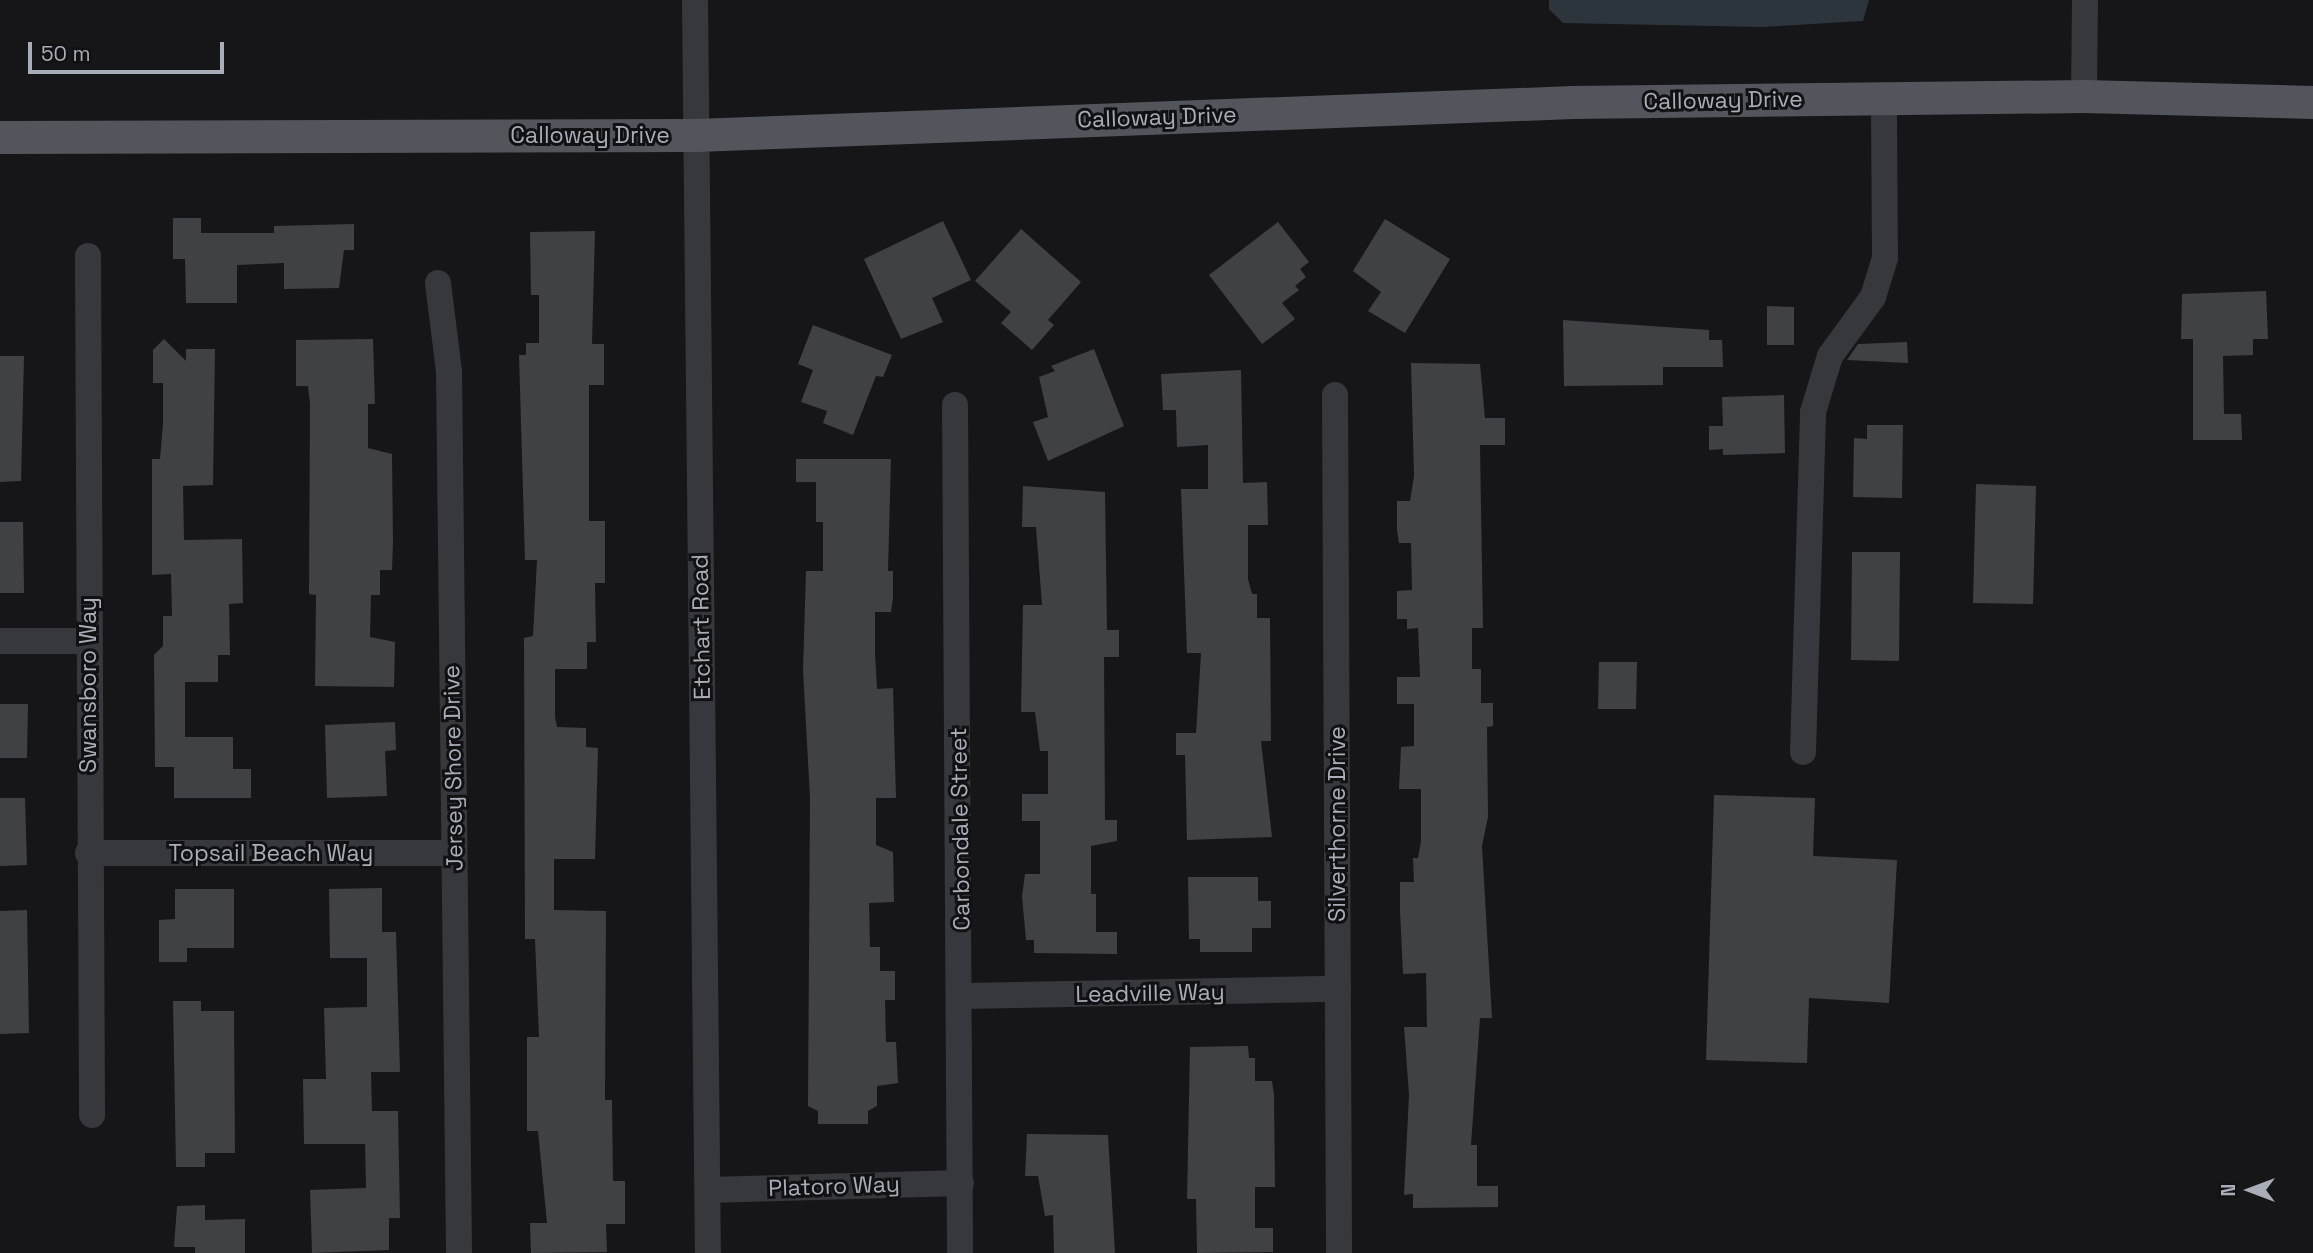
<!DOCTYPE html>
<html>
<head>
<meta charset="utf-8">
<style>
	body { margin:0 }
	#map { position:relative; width:2313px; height:1253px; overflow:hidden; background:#161618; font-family:"Space Grotesk",sans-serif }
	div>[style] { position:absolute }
	.water>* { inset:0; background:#2c353c }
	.building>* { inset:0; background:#404145 }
	.minor>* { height:26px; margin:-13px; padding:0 13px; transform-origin:13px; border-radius:13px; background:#37383d }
	.major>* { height:33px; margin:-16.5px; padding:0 16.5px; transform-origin:16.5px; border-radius:16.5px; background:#53555c }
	span { translate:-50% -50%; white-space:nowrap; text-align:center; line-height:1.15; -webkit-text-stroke:6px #111113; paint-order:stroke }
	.street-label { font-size:23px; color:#a8adb8 }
	.north { position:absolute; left:2215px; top:1155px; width:70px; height:70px; -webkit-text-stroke:5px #111113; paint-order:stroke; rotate:270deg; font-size:19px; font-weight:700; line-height:28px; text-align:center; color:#a8adb8 }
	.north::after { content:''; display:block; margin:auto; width:24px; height:32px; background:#a8adb8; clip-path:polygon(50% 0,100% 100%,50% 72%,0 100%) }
	.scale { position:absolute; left:28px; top:42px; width:196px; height:32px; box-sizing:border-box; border:4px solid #a8adb8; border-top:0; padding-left:9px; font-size:21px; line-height:24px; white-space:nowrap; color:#a8adb8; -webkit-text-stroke:5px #111113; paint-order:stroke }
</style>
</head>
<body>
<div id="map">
	<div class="water">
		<i style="clip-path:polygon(1549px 0,1869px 0,1863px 21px,1762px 27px,1563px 23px,1549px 9px)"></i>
	</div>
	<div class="building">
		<i style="clip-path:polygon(173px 218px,201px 218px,201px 233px,274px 233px,274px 226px,354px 224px,354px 250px,344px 250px,339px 288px,284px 289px,284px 263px,237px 265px,237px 303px,186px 303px,185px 259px,173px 259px)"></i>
		<i style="clip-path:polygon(1385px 219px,1450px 259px,1405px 333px,1368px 311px,1381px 292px,1353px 271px)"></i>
		<i style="clip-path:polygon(943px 221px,971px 280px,932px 298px,943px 322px,901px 339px,864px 259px)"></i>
		<i style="clip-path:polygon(1278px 222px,1309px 262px,1300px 269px,1306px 277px,1295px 286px,1299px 290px,1282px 303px,1295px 319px,1262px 344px,1209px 275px)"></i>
		<i style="clip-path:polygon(1021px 229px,1081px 282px,1048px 320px,1054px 325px,1032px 350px,1001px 323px,1011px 312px,975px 281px)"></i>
		<i style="clip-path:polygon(595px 231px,592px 344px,604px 344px,604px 385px,589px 385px,589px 521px,605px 521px,605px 583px,595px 583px,596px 642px,587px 642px,587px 669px,555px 669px,555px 717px,557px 727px,586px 728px,586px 747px,598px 748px,595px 859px,554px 859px,554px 910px,606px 911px,605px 1100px,612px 1100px,613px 1181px,625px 1181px,625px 1224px,606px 1224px,607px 1252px,531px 1253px,530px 1223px,547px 1223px,538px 1131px,527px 1131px,527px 1037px,539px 1037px,535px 939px,525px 939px,524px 638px,533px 636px,537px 560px,525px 560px,519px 355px,526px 355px,526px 343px,539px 343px,539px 295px,531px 295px,530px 232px)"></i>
		<i style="clip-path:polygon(2266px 291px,2268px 339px,2253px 339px,2253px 355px,2223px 356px,2224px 414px,2241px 414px,2242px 440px,2193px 440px,2193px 339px,2181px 339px,2182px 294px)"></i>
		<i style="clip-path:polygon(1767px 306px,1794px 307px,1794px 345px,1767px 345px)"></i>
		<i style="clip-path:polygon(1563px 320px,1709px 330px,1709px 340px,1722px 340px,1723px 367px,1663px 367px,1663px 385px,1564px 386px)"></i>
		<i style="clip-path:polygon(813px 325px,892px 355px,883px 377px,876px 376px,853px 435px,823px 423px,827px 411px,801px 402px,813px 370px,798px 364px)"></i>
		<i style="clip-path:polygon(164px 339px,186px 361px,186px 349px,215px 349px,213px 485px,183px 486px,184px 540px,242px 539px,243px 603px,229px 604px,230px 655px,218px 655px,218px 682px,185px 682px,185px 737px,233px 737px,233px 769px,251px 769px,251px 798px,174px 798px,174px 767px,155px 767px,154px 655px,163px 646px,163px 616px,172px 616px,171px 574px,152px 575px,152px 459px,160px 459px,163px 424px,163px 383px,153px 383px,153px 350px)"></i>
		<i style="clip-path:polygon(373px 339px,375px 404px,368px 404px,368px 448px,392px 454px,393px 542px,392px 570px,380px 570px,380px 595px,371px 595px,370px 637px,395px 642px,394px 687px,315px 686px,316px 595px,309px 594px,310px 404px,308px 386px,296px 386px,296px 340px)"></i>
		<i style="clip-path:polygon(1907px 342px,1908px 363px,1847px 360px,1858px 344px)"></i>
		<i style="clip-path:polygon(1094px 349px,1124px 426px,1048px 461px,1033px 422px,1048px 417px,1039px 377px,1055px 371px,1051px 366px)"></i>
		<i style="clip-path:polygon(0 356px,24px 356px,21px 481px,0 482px)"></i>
		<i style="clip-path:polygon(1411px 363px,1480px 364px,1485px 418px,1505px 418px,1505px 445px,1480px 445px,1483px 628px,1472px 628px,1472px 669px,1481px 669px,1481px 703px,1493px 703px,1493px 726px,1487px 727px,1488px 817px,1482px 846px,1492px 1018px,1480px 1018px,1471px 1145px,1477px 1145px,1477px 1186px,1498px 1186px,1498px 1207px,1413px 1208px,1413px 1194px,1404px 1195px,1409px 1095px,1404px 1027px,1427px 1027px,1426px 973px,1403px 974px,1400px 911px,1400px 882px,1414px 882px,1413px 858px,1418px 858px,1421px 841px,1421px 789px,1399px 789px,1401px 747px,1414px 746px,1414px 704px,1397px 704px,1397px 677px,1420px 677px,1418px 628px,1407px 629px,1407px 619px,1397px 619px,1397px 591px,1412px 590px,1411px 543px,1399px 543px,1397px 530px,1397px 501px,1410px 501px,1414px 476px)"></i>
		<i style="clip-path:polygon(1241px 370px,1243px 483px,1267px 482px,1268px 525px,1248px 525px,1248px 579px,1252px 594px,1257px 594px,1257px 618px,1270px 618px,1271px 741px,1261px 741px,1272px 837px,1187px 840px,1185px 755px,1176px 755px,1176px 733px,1196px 733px,1201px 653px,1187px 653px,1181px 489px,1208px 489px,1208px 445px,1177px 447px,1176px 410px,1163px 410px,1161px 374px)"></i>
		<i style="clip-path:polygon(1784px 395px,1785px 453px,1723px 455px,1723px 449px,1709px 450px,1709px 426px,1723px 426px,1722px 397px)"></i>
		<i style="clip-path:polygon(1867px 425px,1903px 425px,1902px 498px,1853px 497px,1854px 438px,1867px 439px)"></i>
		<i style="clip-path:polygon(796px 459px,891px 459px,888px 571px,893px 571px,893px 598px,891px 612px,875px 612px,875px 652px,877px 689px,893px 688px,896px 798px,876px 798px,876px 845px,893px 852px,894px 902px,869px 903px,870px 947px,880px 947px,880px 971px,895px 971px,895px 1000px,885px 1000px,886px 1042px,896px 1042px,898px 1083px,877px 1086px,877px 1106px,868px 1111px,868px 1124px,818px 1124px,818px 1111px,808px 1106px,810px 798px,803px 670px,806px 571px,823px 571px,823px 522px,816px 522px,816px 482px,796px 482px)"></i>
		<i style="clip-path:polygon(1976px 484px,2036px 486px,2033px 604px,1973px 603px)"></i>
		<i style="clip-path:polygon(1023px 486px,1105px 492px,1107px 630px,1119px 630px,1119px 657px,1104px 657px,1105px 820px,1117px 820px,1117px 841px,1091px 846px,1091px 894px,1096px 894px,1096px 932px,1117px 932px,1117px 954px,1034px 953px,1034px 940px,1026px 940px,1022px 896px,1025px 874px,1040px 874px,1040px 821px,1022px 821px,1022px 794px,1048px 794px,1048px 751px,1040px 751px,1035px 712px,1021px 712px,1023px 605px,1042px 605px,1036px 527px,1022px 527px)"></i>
		<i style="clip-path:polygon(0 522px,23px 522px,24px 593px,0 593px)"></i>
		<i style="clip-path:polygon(1852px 552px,1900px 552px,1899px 661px,1851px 660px)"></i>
		<i style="clip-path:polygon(1599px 662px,1637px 662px,1636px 709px,1598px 709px)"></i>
		<i style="clip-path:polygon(0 704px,28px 704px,27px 758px,0 758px)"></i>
		<i style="clip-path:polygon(395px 722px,396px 750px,385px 751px,387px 796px,327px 798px,325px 725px)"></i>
		<i style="clip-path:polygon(1714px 795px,1815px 798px,1813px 856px,1897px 860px,1889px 1003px,1809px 998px,1807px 1063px,1706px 1060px)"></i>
		<i style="clip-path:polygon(0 798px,25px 798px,27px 865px,0 866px)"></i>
		<i style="clip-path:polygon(1188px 877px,1258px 877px,1258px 901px,1271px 901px,1271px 928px,1252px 928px,1252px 952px,1200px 952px,1200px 939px,1189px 939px)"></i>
		<i style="clip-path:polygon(382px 888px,382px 932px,396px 932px,400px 1072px,371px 1072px,372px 1111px,398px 1111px,400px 1218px,389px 1218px,389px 1250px,312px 1253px,310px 1190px,366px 1188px,365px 1144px,304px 1144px,303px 1079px,326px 1079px,324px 1008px,367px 1007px,367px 958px,330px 958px,329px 889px)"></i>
		<i style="clip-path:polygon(175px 889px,234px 889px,234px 948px,187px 948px,187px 962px,159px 962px,159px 920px,175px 919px)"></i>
		<i style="clip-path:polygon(27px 910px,29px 1033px,0 1034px,0 911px)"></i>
		<i style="clip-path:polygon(173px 1001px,201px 1001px,201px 1011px,234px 1011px,235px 1153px,205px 1153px,205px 1167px,176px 1167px)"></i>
		<i style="clip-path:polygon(1248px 1046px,1249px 1058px,1255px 1058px,1255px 1081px,1272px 1081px,1274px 1095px,1275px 1187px,1255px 1187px,1255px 1228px,1273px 1228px,1273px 1252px,1197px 1253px,1196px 1199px,1187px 1199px,1190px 1047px)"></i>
		<i style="clip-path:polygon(1027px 1134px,1108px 1135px,1115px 1253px,1054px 1253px,1053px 1215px,1045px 1216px,1038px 1176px,1025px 1176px)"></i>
		<i style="clip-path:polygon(205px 1205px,205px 1220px,245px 1219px,245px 1253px,195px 1253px,195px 1247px,174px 1247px,177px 1206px)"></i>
	</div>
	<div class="minor">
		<i style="left:695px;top:0;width:1253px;rotate:89.41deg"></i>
		<i style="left:2084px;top:96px;width:96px;rotate:-89.4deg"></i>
		<i style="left:88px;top:256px;width:859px;rotate:89.73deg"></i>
		<i style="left:438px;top:283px;width:89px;rotate:82.9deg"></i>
		<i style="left:449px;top:371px;width:882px;rotate:89.35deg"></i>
		<i style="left:1335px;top:395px;width:858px;rotate:89.73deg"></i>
		<i style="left:955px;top:405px;width:848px;rotate:89.66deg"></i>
		<i style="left:0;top:641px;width:88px"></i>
		<i style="left:1803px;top:752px;width:340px;rotate:-88.3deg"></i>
		<i style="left:1813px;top:412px;width:59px;rotate:-73.1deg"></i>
		<i style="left:1830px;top:356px;width:73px;rotate:-53.9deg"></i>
		<i style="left:1873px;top:297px;width:41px;rotate:-72.9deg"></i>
		<i style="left:1885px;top:258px;width:160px;rotate:-90.4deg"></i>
		<i style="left:88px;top:853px;width:366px"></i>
		<i style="left:962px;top:996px;width:376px;rotate:-1.1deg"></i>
		<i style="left:708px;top:1190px;width:253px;rotate:-1.6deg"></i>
	</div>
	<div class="major">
		<i style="left:0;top:137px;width:695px;rotate:-0.16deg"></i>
		<i style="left:695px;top:135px;width:878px;rotate:-2.15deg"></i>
		<i style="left:1572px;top:102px;width:512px;rotate:-0.67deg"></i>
		<i style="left:2084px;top:96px;width:229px;rotate:1.5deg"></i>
	</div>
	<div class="street-label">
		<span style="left:1723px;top:100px;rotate:-1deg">Calloway Drive</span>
		<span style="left:1157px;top:117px;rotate:-2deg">Calloway Drive</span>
		<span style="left:590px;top:135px">Calloway Drive</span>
		<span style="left:701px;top:627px;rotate:-91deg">Etchart Road</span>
		<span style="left:88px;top:685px;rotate:-90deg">Swansboro Way</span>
		<span style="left:453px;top:768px;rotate:-91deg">Jersey Shore Drive</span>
		<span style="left:1337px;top:824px;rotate:-90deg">Silverthorne Drive</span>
		<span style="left:960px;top:829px;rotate:-91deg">Carbondale Street</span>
		<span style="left:271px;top:853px">Topsail Beach Way</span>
		<span style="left:1150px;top:993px;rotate:-1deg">Leadville Way</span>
		<span style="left:834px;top:1186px;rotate:-2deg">Platoro Way</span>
	</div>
	<div class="north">N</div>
	<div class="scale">50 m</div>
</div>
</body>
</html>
